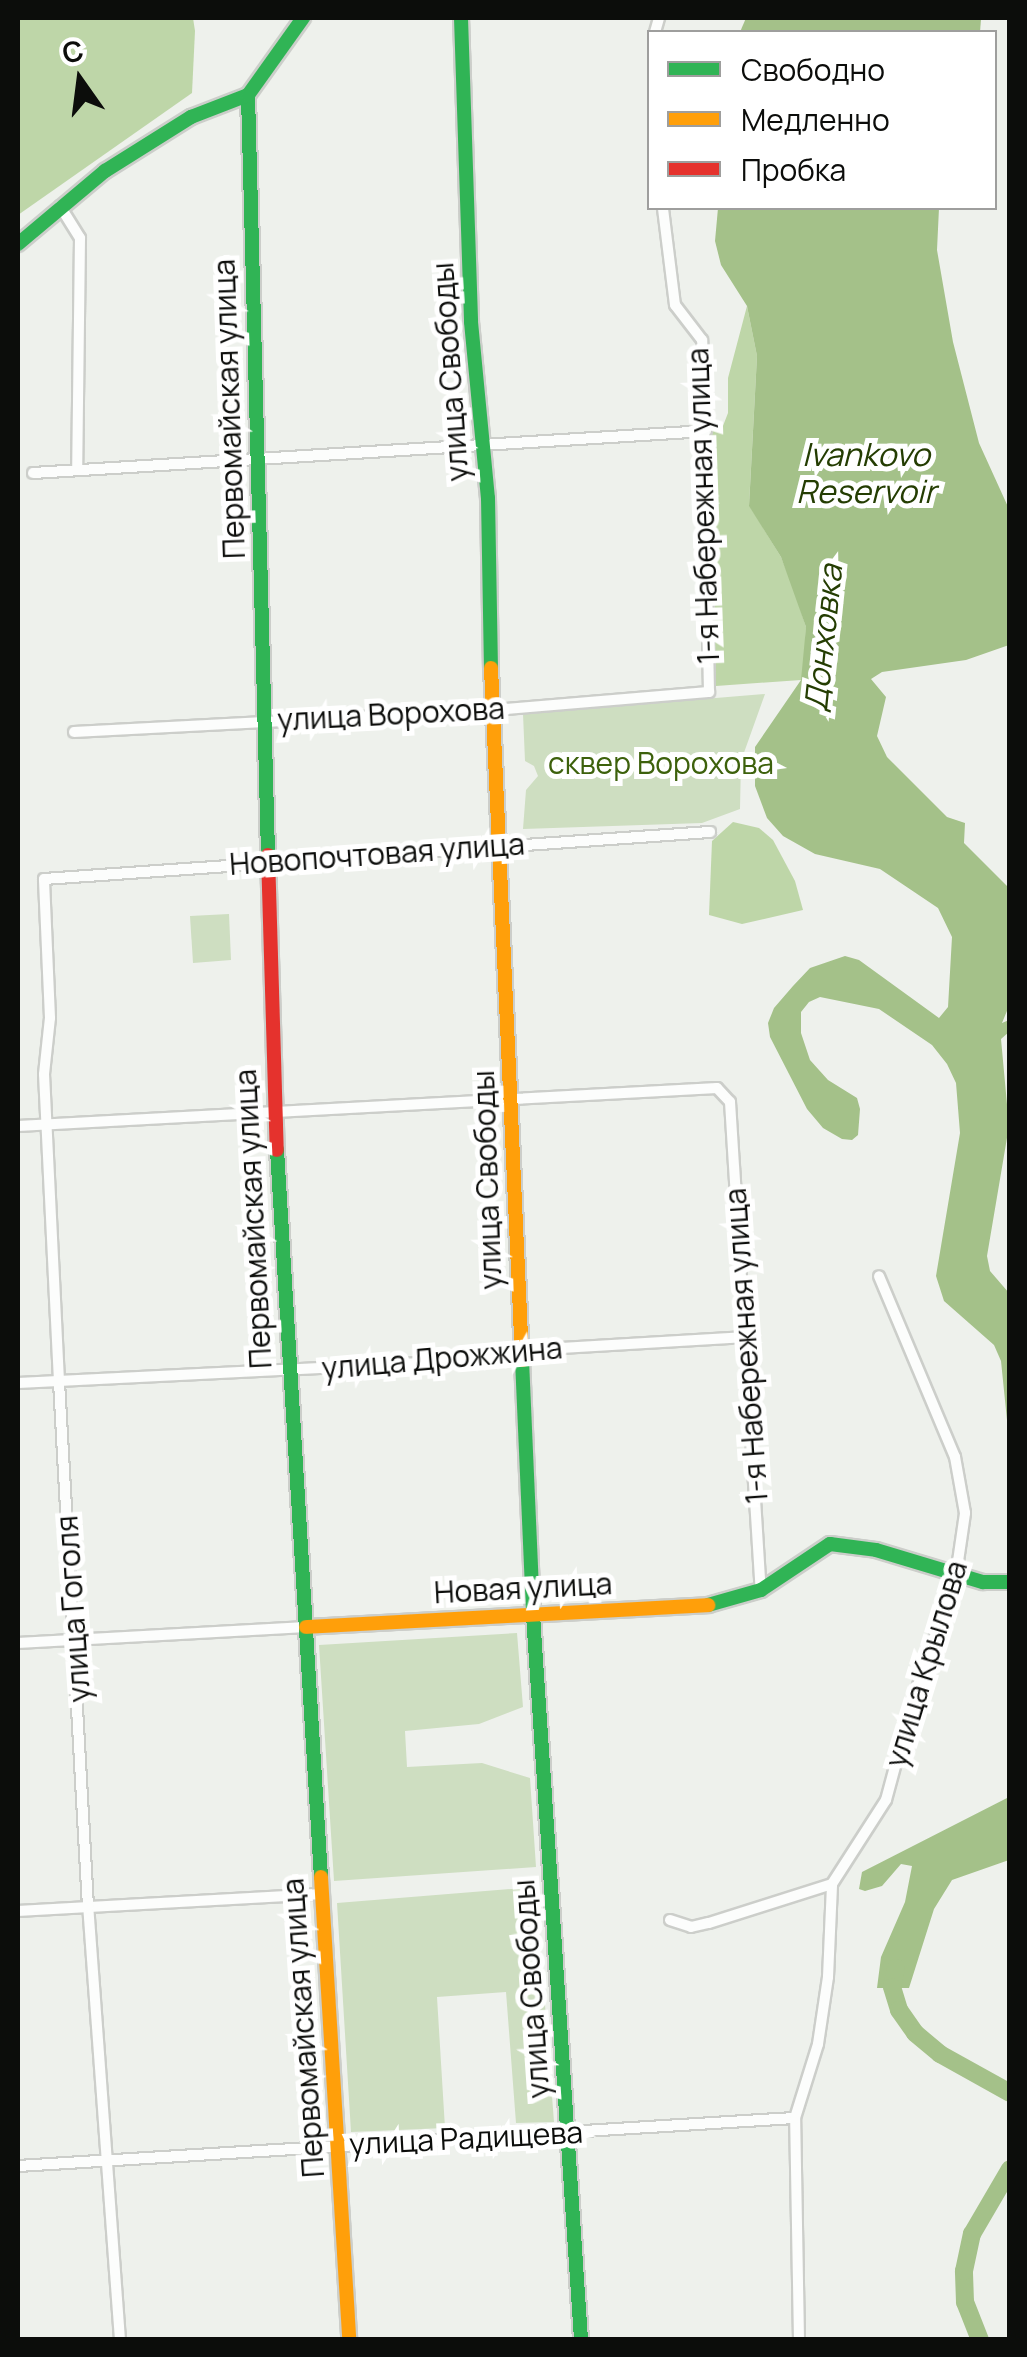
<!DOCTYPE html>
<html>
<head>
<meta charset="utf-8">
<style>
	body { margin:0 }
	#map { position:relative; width:1027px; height:2357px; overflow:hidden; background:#eef1ec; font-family:Manrope,sans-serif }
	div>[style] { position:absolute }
	.green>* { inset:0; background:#cedec1 }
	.forest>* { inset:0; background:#bed6a8 }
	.water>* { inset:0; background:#a4c189 }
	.river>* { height:18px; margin:-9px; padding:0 9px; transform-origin:9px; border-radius:9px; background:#a4c189 }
	.roads { filter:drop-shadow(2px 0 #ccceca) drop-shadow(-2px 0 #ccceca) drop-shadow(0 2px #ccceca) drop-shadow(0 -2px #ccceca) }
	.street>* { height:10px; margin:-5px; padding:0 5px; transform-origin:5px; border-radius:5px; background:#fcfdfc }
	.fast>* { height:14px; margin:-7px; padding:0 7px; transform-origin:7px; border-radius:7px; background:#30b455 }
	.slow>* { height:14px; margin:-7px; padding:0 7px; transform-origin:7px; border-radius:7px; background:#ff9f0a }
	.jam>* { height:14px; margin:-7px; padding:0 7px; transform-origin:7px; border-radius:7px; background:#e5322d }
	span { translate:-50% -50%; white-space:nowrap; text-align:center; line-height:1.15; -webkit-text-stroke:10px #fff; paint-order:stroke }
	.street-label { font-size:30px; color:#0c0d0b }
	.park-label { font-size:30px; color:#3d610c }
	.water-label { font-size:32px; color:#243d02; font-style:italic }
	.frame { position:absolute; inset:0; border:20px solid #0c0d0b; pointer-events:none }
	.legend { position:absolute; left:647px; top:30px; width:350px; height:180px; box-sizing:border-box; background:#fff; border:2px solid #9e9e9d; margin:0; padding:12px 18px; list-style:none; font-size:30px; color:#0c0d0b }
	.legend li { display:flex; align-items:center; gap:20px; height:50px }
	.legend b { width:50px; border:2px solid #9e9e9d }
	.north { position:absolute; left:30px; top:30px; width:100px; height:100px; -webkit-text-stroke:8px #fff; paint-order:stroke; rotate:346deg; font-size:28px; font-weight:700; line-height:40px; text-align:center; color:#0c0d0b }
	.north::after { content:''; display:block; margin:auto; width:35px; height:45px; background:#0c0d0b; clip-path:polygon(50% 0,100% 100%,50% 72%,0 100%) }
</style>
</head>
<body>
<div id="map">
	<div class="green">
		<i style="clip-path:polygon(765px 694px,741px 761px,740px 809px,702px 823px,523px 829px,526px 790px,538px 776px,534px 766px,525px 761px,523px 714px)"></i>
		<i style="clip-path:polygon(229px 914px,231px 960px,193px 963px,190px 916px)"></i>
		<i style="clip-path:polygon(517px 1633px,523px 1707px,479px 1724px,405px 1731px,407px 1767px,482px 1763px,530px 1778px,536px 1867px,334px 1881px,319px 1645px)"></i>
		<i style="clip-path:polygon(536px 1887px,554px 2122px,516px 2123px,506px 1992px,437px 1997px,445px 2128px,351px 2132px,337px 1903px)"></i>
	</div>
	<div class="forest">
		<i style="clip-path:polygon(18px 18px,193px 18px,195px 31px,192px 93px,18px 215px)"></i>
		<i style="clip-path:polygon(747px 306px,757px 356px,749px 505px,781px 557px,793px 587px,806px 627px,804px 669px,801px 680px,716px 686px,711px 430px,721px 431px,728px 413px,728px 378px)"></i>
		<i style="clip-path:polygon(733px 822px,759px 828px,773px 840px,795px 881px,803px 910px,742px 924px,709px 915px,712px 841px)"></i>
	</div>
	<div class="water">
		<i style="clip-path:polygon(746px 18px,981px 18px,981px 19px,980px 32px,740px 32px)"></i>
		<i style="clip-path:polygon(718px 208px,939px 208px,937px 250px,953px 342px,979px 443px,1009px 509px,1009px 645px,966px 660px,882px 672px,871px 679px,886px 697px,877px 736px,887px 757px,947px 817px,965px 823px,964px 843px,1007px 886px,1009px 897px,1009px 1006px,1002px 1023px,1009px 1020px,1009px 1032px,1001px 1039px,1009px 1126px,987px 1256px,990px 1271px,1009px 1293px,1009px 1440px,1001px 1361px,994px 1345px,944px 1301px,936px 1276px,960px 1133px,956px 1083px,947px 1064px,932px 1045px,879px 1009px,820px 997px,809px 1002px,801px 1012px,801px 1033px,810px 1060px,828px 1080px,857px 1098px,860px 1109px,858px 1135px,852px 1140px,842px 1139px,823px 1128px,807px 1109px,770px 1037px,768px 1023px,774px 1008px,793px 986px,810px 968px,845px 956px,859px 960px,939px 1018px,948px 1007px,952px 937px,938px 908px,880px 869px,815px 854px,783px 836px,767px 818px,755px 786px,755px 747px,801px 680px,806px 627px,781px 557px,749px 506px,757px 356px,747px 306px,721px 265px,715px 241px)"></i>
		<i style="clip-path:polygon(1009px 1797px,1009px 1860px,952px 1880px,934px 1909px,909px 1988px,877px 1988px,881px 1957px,905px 1902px,912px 1866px,901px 1864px,882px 1886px,865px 1891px,859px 1889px,862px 1872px)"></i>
	</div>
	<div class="river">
		<i style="left:896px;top:1968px;width:19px;rotate:102deg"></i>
		<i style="left:892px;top:1987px;width:24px;rotate:73deg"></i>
		<i style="left:899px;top:2010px;width:28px;rotate:55deg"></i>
		<i style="left:915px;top:2033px;width:33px;rotate:40deg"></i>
		<i style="left:940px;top:2054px;width:80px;rotate:29.1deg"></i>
		<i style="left:980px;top:2340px;width:41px;rotate:-111.5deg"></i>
		<i style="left:965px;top:2302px;width:31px;rotate:-92deg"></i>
		<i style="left:964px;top:2271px;width:38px;rotate:-78deg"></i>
		<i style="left:972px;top:2234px;width:75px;rotate:-59.7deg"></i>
	</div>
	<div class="roads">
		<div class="street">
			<i style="left:655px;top:32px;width:15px;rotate:-74deg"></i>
			<i style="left:60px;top:206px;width:38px;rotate:58deg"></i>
			<i style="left:80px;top:238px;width:232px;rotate:90.7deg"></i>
			<i style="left:33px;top:473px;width:674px;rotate:-3.57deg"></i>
			<i style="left:74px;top:732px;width:420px;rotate:-3deg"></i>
			<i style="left:493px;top:710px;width:217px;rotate:-4.8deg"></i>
			<i style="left:709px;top:692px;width:352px;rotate:-91.1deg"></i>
			<i style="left:702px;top:340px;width:44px;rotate:-127.6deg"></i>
			<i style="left:675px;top:305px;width:98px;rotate:-97.1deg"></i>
			<i style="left:18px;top:1126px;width:700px;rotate:-3.11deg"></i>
			<i style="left:717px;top:1088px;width:19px;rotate:47deg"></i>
			<i style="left:730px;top:1102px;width:489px;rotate:86.4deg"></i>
			<i style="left:18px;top:1383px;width:504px;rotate:-2.85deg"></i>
			<i style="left:521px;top:1358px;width:26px;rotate:-21deg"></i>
			<i style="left:545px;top:1349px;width:201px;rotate:-3.4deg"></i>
			<i style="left:18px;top:1643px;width:288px;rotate:-3.2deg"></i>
			<i style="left:18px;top:1911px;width:304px;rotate:-3.2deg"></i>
			<i style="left:670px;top:1920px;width:22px;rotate:18deg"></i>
			<i style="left:691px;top:1927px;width:18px;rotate:-13deg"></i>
			<i style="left:709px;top:1923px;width:129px;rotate:-17.6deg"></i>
			<i style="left:832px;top:1884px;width:100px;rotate:-57.3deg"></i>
			<i style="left:886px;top:1800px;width:104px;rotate:-74.9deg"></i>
			<i style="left:913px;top:1700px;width:132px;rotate:-71deg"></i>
			<i style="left:956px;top:1575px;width:63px;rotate:-81.7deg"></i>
			<i style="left:965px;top:1513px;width:57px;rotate:-100.1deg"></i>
			<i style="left:955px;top:1457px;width:196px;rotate:-112.8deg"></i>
			<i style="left:18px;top:2166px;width:778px;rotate:-3.54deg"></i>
			<i style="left:120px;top:2340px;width:434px;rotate:-94.2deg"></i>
			<i style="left:88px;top:1907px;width:527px;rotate:-93.16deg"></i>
			<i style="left:59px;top:1381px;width:307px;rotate:-92.8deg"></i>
			<i style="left:44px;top:1074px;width:56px;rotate:-83.9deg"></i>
			<i style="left:50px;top:1018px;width:139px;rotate:-92.5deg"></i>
			<i style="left:44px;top:879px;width:668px;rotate:-4.04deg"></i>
			<i style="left:799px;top:2340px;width:222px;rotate:-91deg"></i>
			<i style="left:795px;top:2118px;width:77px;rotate:-72.7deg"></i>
			<i style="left:818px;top:2044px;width:68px;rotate:-81.5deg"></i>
			<i style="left:828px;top:1977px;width:93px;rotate:-87.5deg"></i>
		</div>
		<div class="fast">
			<i style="left:461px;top:18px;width:304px;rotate:88.1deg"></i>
			<i style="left:471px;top:322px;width:177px;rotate:84.5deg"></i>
			<i style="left:488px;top:498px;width:170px;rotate:89deg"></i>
			<i style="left:248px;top:95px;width:760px;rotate:88.49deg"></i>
			<i style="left:18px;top:244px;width:114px;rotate:-40deg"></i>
			<i style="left:105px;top:171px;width:102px;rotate:-32.1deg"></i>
			<i style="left:191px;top:117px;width:61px;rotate:-21.1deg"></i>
			<i style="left:248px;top:95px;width:95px;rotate:-54.5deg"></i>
			<i style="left:277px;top:1150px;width:728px;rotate:86.54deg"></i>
			<i style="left:522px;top:1360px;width:255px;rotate:87.5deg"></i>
			<i style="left:533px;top:1615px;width:727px;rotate:86.21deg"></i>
			<i style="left:708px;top:1605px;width:55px;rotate:-15.8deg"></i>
			<i style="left:761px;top:1590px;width:83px;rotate:-33.7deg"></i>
			<i style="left:830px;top:1544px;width:46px;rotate:7.4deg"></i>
			<i style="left:876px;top:1550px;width:112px;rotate:16.7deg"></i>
			<i style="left:983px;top:1582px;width:27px"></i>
		</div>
		<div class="slow">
			<i style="left:491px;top:668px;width:693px;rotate:87.43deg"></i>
			<i style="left:306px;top:1627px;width:403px;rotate:-3.1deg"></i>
			<i style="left:321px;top:1877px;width:464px;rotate:86.5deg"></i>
		</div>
		<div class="jam">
			<i style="left:268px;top:855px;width:295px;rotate:88.3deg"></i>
		</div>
	</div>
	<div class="street-label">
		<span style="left:450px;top:372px;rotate:-94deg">улица Свободы</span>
		<span style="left:229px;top:409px;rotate:-92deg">Первомайская улица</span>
		<span style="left:703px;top:506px;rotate:-92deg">1-я Набережная улица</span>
		<span style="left:391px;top:714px;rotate:-3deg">улица Ворохова</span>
		<span style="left:377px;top:854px;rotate:-4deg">Новопочтовая улица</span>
		<span style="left:487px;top:1180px;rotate:-92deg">улица Свободы</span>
		<span style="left:253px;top:1219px;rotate:-93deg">Первомайская улица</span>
		<span style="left:746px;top:1346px;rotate:-94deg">1-я Набережная улица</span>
		<span style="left:442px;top:1358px;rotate:-5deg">улица Дрожжина</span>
		<span style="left:523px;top:1588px;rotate:-3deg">Новая улица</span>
		<span style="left:73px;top:1609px;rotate:-94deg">улица Гоголя</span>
		<span style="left:926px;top:1664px;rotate:-73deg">улица Крылова</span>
		<span style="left:531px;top:1989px;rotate:-94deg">улица Свободы</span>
		<span style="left:303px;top:2028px;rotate:-94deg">Первомайская улица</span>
		<span style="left:466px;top:2138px;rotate:-3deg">улица Радищева</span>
	</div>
	<div class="park-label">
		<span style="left:661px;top:763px">сквер Ворохова</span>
	</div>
	<div class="water-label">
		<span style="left:866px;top:473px">Ivankovo<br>Reservoir</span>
		<span style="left:823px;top:638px;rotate:-84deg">Донховка</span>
	</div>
	<div class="frame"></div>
	<ul class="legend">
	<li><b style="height:12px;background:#30b455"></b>Свободно</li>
	<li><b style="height:12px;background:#ff9f0a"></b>Медленно</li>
	<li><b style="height:12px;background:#e5322d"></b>Пробка</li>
	</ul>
	<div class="north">С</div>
</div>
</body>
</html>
